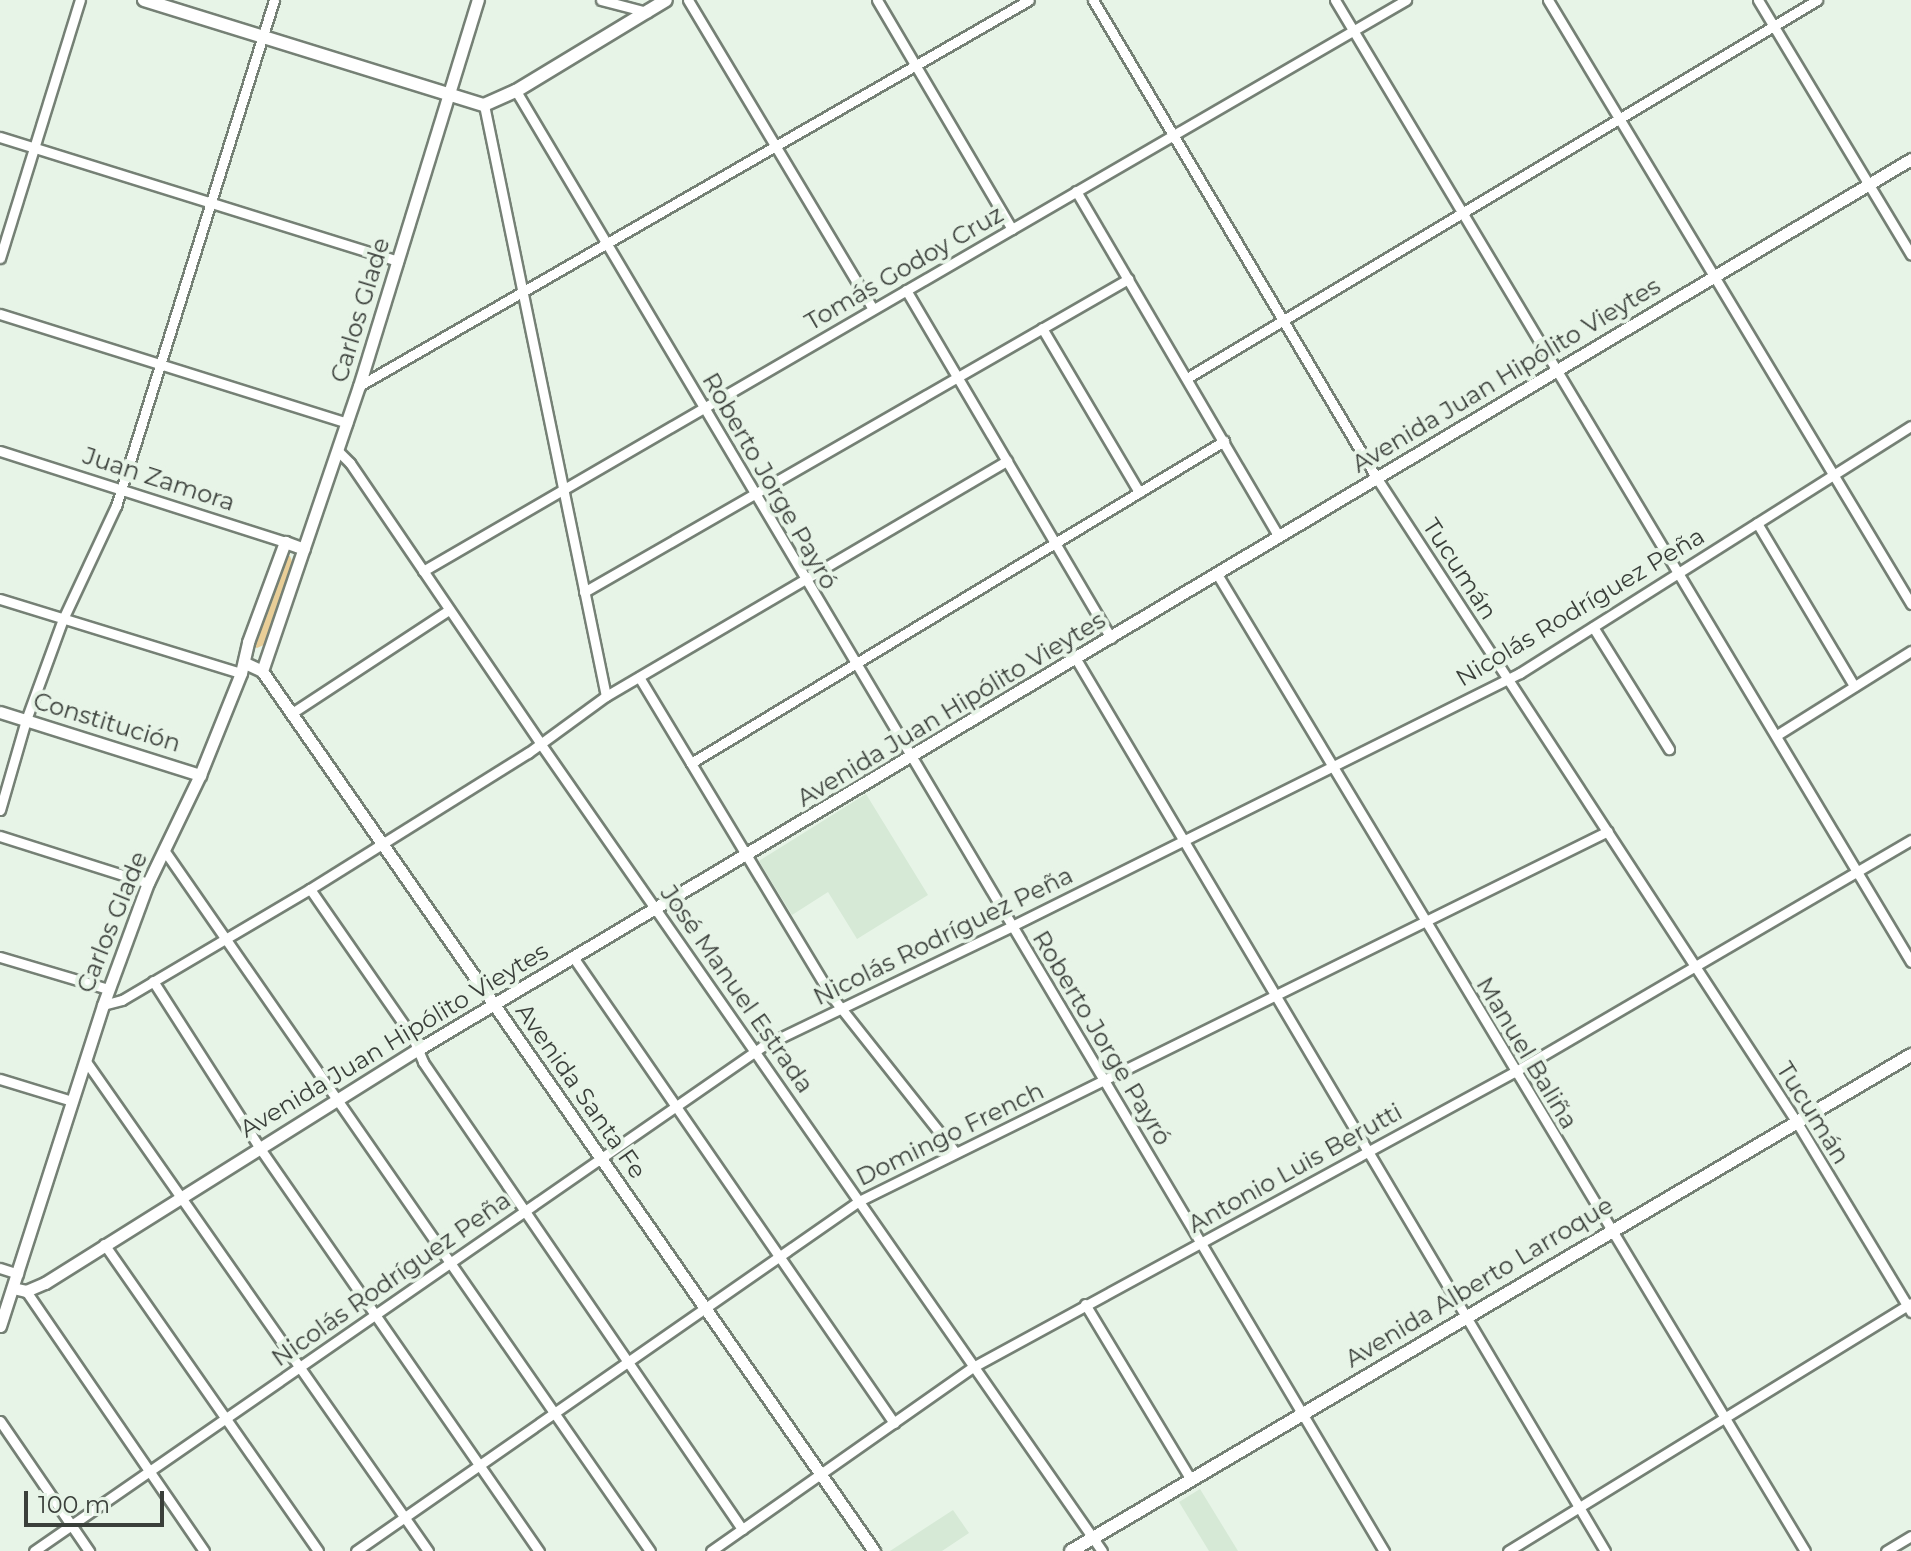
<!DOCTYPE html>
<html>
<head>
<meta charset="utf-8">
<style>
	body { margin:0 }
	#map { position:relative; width:1911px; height:1551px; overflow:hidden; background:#e7f4e7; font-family:Montserrat,sans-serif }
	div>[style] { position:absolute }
	.built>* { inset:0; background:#d6e9d6 }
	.green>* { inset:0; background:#e9ce97 }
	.roads { filter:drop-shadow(2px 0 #758075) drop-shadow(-2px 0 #758075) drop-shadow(0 2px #758075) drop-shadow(0 -2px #758075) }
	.minor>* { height:9px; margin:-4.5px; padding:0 4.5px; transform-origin:4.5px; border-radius:4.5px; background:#fff }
	.tertiary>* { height:11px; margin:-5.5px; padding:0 5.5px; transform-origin:5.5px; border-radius:5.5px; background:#fff }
	.secondary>* { height:12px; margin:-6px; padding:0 6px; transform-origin:6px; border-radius:6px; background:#fff }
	span { translate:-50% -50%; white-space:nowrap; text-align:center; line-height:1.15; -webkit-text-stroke:8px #e7f4e7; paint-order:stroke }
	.street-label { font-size:24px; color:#3a3f3a }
	.scale { position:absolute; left:24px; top:1491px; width:140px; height:36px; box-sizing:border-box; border:4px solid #3a3f3a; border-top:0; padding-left:10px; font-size:24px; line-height:28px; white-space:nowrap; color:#3a3f3a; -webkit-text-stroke:6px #e7f4e7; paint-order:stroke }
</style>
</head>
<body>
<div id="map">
	<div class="built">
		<i style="clip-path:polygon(866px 794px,928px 895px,857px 939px,828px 892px,792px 915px,759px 861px)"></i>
		<i style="clip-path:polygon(1200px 1489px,1238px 1551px,1209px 1551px,1179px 1502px)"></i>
		<i style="clip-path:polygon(953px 1510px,969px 1533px,942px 1551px,890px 1551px)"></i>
	</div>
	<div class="green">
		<i style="clip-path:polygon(285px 556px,290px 556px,293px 564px,266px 644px,257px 648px,252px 645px)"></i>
	</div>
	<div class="roads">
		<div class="minor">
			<i style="left:601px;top:0;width:48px;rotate:14.6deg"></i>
			<i style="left:688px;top:0;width:360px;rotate:59.1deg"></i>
			<i style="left:877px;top:0;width:266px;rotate:59.5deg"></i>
			<i style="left:1093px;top:0;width:555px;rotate:59.32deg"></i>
			<i style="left:1376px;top:477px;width:769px;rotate:56.89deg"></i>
			<i style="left:1796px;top:1121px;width:223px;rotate:58.9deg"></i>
			<i style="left:1335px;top:0;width:1121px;rotate:59.09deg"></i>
			<i style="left:1548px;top:0;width:705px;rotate:58.99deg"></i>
			<i style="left:1758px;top:0;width:297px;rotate:59deg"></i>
			<i style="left:516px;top:91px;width:1699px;rotate:59.27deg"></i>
			<i style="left:484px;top:105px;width:603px;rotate:78.34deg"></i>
			<i style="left:0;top:137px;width:417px;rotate:17.3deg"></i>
			<i style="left:1076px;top:191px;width:401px;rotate:59.6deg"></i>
			<i style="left:0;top:258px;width:270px;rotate:-72.8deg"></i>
			<i style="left:906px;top:290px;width:404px;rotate:59.5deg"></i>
			<i style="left:0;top:314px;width:364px;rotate:17.4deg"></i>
			<i style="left:1042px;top:328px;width:191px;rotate:59.4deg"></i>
			<i style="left:1187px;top:378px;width:735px;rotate:-30.96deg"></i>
			<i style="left:359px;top:386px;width:773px;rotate:-29.95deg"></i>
			<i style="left:0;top:451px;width:299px;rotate:17.7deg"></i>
			<i style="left:338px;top:451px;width:17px;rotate:45deg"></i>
			<i style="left:350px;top:463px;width:338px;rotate:55.8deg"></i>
			<i style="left:540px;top:743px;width:984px;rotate:55.18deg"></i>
			<i style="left:1757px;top:523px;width:190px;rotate:59.2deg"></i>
			<i style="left:423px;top:571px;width:1137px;rotate:-30.15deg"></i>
			<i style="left:1217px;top:574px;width:1140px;rotate:58.96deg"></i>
			<i style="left:584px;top:592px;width:628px;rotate:-29.91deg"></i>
			<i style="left:0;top:599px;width:252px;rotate:17.1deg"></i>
			<i style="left:1593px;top:627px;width:144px;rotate:58.1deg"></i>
			<i style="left:1076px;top:659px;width:1037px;rotate:59.33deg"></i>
			<i style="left:639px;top:677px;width:375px;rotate:58.9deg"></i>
			<i style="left:833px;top:998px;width:196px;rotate:51.6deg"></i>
			<i style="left:292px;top:713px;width:188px;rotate:-33.3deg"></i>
			<i style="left:1777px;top:735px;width:158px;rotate:-32.1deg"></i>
			<i style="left:691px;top:763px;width:623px;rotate:-31.14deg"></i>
			<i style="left:0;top:810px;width:94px;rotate:-73.9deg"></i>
			<i style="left:26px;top:720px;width:108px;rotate:-69.9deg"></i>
			<i style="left:63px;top:619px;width:125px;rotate:-64.9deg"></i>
			<i style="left:116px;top:506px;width:530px;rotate:-72.66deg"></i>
			<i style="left:0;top:836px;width:155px;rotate:17.6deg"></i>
			<i style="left:164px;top:850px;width:853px;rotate:55.27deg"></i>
			<i style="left:310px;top:889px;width:181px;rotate:55.3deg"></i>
			<i style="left:413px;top:1038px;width:26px;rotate:67deg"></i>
			<i style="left:423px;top:1062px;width:566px;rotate:55.66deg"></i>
			<i style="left:0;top:957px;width:113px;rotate:16.5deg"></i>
			<i style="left:573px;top:957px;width:566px;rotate:55.44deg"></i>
			<i style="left:153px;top:981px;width:197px;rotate:57.4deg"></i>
			<i style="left:259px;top:1147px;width:492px;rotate:55.3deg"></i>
			<i style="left:103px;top:1005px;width:20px;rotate:-15deg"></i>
			<i style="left:122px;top:1000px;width:218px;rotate:-30.6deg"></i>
			<i style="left:310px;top:889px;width:257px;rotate:-32deg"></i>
			<i style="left:528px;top:753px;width:97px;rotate:-36.2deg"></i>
			<i style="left:606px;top:696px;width:465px;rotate:-30.4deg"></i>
			<i style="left:85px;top:1060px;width:599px;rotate:55.06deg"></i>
			<i style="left:0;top:1079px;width:75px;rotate:17deg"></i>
			<i style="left:104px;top:1244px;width:374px;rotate:55.1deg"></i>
			<i style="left:0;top:1268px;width:19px;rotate:18deg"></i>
			<i style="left:26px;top:1291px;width:315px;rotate:55.6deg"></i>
			<i style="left:1085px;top:1304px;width:203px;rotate:58.9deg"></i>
			<i style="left:0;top:1421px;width:158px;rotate:55.6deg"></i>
			<i style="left:34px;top:1551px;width:887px;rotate:-34.71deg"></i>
			<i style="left:763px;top:1046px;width:276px;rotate:-25.7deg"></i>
			<i style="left:1012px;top:926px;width:568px;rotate:-26.47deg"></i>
			<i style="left:1520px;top:673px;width:462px;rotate:-32.3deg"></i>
			<i style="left:356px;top:1551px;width:613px;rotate:-34.83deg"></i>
			<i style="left:859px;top:1201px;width:835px;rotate:-26.29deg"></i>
			<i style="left:711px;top:1551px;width:320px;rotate:-35.1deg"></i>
			<i style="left:973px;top:1367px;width:616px;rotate:-28.6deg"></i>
			<i style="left:1514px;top:1072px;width:460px;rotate:-30.3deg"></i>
			<i style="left:1508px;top:1551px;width:473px;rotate:-31.6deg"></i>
			<i style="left:1886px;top:1551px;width:29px;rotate:-31deg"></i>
		</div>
		<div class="tertiary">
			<i style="left:245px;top:663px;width:19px;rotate:25deg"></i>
			<i style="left:262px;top:671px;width:1072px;rotate:55.18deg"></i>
			<i style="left:262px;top:671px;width:301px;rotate:-71.2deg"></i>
			<i style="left:359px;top:386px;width:404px;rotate:-72.9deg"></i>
			<i style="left:0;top:712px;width:210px;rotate:17.5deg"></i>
			<i style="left:13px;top:1288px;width:13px;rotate:13deg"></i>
			<i style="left:26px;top:1291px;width:21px;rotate:-23deg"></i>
			<i style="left:45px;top:1283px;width:439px;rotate:-32.1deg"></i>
			<i style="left:417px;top:1050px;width:1740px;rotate:-30.81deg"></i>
			<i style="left:0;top:1326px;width:337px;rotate:-72.2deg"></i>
			<i style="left:103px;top:1005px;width:130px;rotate:-69.8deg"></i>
			<i style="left:148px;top:883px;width:120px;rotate:-64.3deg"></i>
			<i style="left:200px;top:775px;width:110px;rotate:-68.1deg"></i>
			<i style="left:241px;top:673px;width:32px;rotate:-77deg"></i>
			<i style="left:248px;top:642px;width:107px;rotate:-69.7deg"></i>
			<i style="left:285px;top:542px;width:20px;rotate:20deg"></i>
		</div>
		<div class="secondary">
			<i style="left:144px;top:0;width:356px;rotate:17.2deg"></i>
			<i style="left:484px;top:105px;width:35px;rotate:-24deg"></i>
			<i style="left:516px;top:91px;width:175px;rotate:-31.2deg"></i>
			<i style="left:1071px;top:1551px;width:976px;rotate:-30.56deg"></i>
		</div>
	</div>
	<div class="street-label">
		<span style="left:904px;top:268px;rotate:-30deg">Tomás Godoy Cruz</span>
		<span style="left:360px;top:310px;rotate:-73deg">Carlos Glade</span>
		<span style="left:1506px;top:375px;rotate:-31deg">Avenida Juan Hipólito Vieytes</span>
		<span style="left:159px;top:479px;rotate:18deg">Juan Zamora</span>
		<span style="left:770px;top:481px;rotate:60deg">Roberto Jorge Payró</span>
		<span style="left:1460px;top:569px;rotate:57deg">Tucumán</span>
		<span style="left:1580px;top:607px;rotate:-31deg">Nicolás Rodríguez Peña</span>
		<span style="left:951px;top:709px;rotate:-31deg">Avenida Juan Hipólito Vieytes</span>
		<span style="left:107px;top:722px;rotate:17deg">Constitución</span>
		<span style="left:112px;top:922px;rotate:-68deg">Carlos Glade</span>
		<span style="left:943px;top:936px;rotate:-26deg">Nicolás Rodríguez Peña</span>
		<span style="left:737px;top:989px;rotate:55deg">José Manuel Estrada</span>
		<span style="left:1102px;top:1038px;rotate:59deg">Roberto Jorge Payró</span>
		<span style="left:394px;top:1040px;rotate:-31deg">Avenida Juan Hipólito Vieytes</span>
		<span style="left:1527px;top:1053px;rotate:59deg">Manuel Baliña</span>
		<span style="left:581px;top:1091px;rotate:55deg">Avenida Santa Fe</span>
		<span style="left:1813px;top:1113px;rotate:58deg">Tucumán</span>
		<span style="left:950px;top:1134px;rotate:-26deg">Domingo French</span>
		<span style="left:1295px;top:1168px;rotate:-29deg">Antonio Luis Berutti</span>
		<span style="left:391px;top:1279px;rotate:-35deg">Nicolás Rodríguez Peña</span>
		<span style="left:1479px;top:1282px;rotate:-31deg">Avenida Alberto Larroque</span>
	</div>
	<div class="scale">100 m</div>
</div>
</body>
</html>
